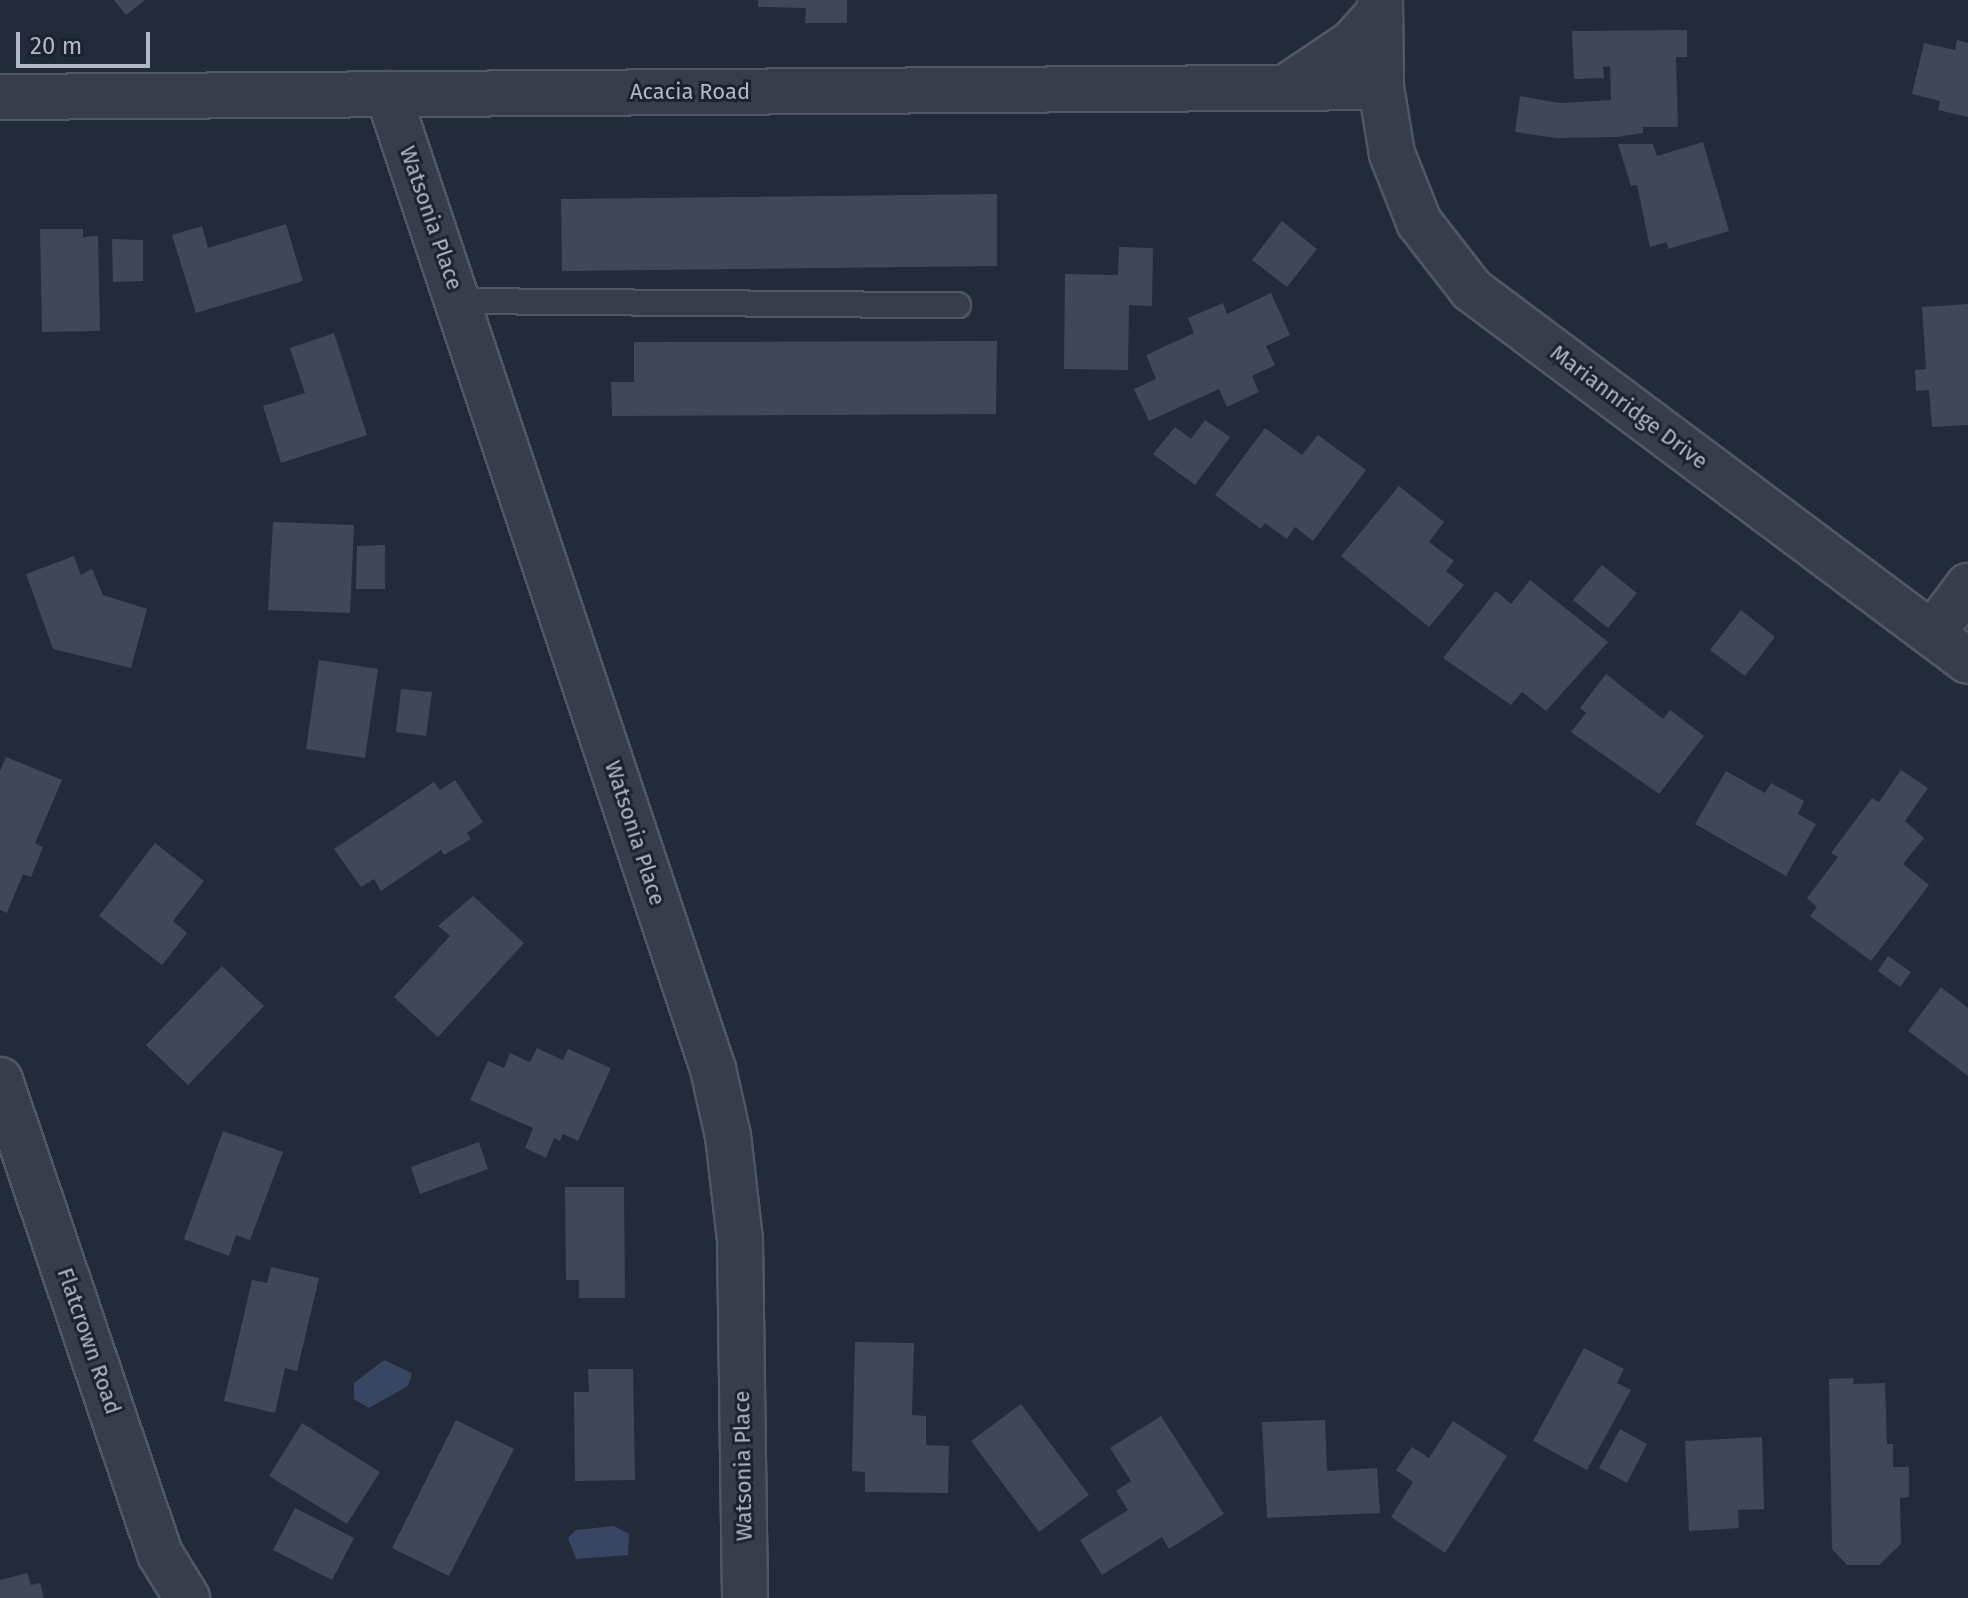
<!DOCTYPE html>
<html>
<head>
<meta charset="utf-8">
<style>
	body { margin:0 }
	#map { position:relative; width:1968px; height:1598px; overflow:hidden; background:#232a3a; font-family:"Fira Sans",sans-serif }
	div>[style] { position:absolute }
	.water>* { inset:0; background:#394663 }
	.building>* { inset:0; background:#3f4859 }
	.roads { filter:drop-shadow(2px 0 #525765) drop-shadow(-2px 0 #525765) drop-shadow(0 2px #525765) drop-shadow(0 -2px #525765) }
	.lane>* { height:24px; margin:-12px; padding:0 12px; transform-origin:12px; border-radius:12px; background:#373d4a }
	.street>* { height:44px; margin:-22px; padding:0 22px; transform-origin:22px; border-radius:22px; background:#373d4a }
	span { translate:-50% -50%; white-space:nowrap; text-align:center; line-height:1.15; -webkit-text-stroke:6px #1c222f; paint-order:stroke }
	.street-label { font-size:22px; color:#b2b7c6 }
	.scale { position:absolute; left:16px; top:32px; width:134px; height:36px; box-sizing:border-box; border:4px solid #b2b7c6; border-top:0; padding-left:10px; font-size:24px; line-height:28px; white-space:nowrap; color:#b2b7c6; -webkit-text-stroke:6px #1c222f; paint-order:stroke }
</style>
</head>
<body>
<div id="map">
	<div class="water">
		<i style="clip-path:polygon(384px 1360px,412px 1373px,408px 1386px,369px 1408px,354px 1399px,354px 1383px)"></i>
		<i style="clip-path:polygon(614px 1526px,629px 1534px,628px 1555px,576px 1559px,568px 1538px,576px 1530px)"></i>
	</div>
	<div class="building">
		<i style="clip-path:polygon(114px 0,145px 0,126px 15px)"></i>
		<i style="clip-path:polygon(758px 0,847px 0,847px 23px,805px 23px,806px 8px,758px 7px)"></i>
		<i style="clip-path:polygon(1687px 30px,1687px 57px,1676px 57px,1678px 127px,1643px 127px,1643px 133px,1617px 137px,1556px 138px,1515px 132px,1520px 96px,1560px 103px,1611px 100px,1610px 66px,1603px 67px,1604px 78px,1574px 79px,1572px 31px)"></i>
		<i style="clip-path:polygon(1957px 40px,1968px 43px,1968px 117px,1938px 110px,1940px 101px,1912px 94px,1924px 43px,1955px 50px)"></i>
		<i style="clip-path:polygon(1703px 142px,1729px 231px,1668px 249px,1667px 242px,1650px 247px,1637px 185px,1631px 186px,1618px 144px,1653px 144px,1657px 156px)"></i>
		<i style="clip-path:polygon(997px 194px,997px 266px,562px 271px,561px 199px)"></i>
		<i style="clip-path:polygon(1282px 221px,1317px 249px,1287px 287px,1252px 260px)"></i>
		<i style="clip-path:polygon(286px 224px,303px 281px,196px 313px,172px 235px,202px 226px,208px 248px)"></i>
		<i style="clip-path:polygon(40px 229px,83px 229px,83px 237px,98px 236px,100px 331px,42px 332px)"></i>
		<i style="clip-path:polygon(112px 239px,143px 240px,143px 281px,113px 282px)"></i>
		<i style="clip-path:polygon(1119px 247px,1153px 248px,1152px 306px,1129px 305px,1128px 370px,1064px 369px,1065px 274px,1118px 275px)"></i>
		<i style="clip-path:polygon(1271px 293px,1290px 335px,1266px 346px,1275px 365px,1252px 376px,1259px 392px,1227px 407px,1219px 389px,1149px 421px,1134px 389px,1156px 379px,1146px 355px,1194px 333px,1188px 318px,1223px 303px,1227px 314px)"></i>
		<i style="clip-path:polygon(1968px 304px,1968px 425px,1932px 427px,1929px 390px,1916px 391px,1915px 370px,1926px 369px,1922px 307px)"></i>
		<i style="clip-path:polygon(334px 333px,367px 435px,281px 463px,263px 406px,305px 393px,290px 348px)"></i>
		<i style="clip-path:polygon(997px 341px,996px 414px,612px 416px,611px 382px,634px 382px,634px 342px)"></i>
		<i style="clip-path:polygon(1205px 420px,1230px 437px,1195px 485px,1153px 454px,1175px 427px,1191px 439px)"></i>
		<i style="clip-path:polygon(1265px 428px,1302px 455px,1318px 435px,1366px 470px,1313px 541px,1295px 527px,1287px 539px,1265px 523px,1261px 529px,1215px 495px)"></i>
		<i style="clip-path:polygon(1399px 486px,1444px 522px,1429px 542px,1454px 561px,1446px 571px,1464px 585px,1429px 627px,1341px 556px)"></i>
		<i style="clip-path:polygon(273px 522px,354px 525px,350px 613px,268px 610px)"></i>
		<i style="clip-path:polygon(385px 545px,385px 589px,356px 589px,357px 546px)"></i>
		<i style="clip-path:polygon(74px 556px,81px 575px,92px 569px,103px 595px,147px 609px,131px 668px,53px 649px,26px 574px)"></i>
		<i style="clip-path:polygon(1602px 565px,1637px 593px,1608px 628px,1573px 600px)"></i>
		<i style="clip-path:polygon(1530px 580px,1608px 642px,1546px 711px,1522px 692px,1511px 705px,1443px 658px,1496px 591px,1511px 604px)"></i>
		<i style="clip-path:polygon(1741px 610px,1775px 637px,1745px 676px,1710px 650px)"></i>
		<i style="clip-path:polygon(319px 660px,378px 669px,365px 758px,306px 749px)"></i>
		<i style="clip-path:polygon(1606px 674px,1663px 719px,1670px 710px,1704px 736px,1659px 794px,1571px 732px,1586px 713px,1580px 708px)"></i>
		<i style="clip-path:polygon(401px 689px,432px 692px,426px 736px,396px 732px)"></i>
		<i style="clip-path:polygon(6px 757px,62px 780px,35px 843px,43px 847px,31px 877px,23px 874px,7px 913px,0 910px,0 771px)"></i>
		<i style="clip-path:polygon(1901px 770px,1928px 788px,1905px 821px,1924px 838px,1903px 864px,1929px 885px,1871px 961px,1810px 916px,1817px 907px,1807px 898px,1838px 857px,1831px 853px,1872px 798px,1879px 802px)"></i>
		<i style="clip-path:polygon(1726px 771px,1765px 793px,1771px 783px,1804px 801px,1798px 814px,1816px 824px,1786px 876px,1695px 824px)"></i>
		<i style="clip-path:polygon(455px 780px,483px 822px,467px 833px,471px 839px,444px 855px,441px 850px,381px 891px,374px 879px,361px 887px,334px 849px,434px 782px,440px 790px)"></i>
		<i style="clip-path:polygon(155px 843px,204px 881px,173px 921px,187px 933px,162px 965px,99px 916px)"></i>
		<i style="clip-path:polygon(473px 896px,524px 943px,438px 1037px,394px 997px,450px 936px,438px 926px)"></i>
		<i style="clip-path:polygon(1888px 956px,1911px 972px,1900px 987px,1878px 971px)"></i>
		<i style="clip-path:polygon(222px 966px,264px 1006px,188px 1085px,146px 1045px)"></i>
		<i style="clip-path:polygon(1941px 987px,1968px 1008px,1968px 1076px,1908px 1031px)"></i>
		<i style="clip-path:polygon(537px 1048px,563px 1060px,568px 1049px,611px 1068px,578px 1141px,563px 1134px,560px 1141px,554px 1138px,546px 1158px,525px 1148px,533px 1128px,470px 1100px,488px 1061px,504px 1068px,510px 1053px,530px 1062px)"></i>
		<i style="clip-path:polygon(223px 1131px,283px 1152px,250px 1240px,236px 1235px,229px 1256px,184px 1239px)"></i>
		<i style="clip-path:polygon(479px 1142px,488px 1169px,420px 1194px,411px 1167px)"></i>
		<i style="clip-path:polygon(565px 1187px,624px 1187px,625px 1298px,579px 1298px,579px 1280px,566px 1280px)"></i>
		<i style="clip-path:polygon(271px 1267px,319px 1278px,297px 1371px,285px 1368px,275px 1413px,224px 1401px,252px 1280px,267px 1283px)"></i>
		<i style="clip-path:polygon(855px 1342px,914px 1343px,912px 1415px,926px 1416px,926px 1445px,949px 1446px,948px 1493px,865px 1492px,865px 1472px,852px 1471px)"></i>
		<i style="clip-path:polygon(1584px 1348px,1624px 1369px,1617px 1383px,1631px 1390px,1587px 1470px,1533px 1441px)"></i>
		<i style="clip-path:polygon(588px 1369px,633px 1369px,635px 1480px,575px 1481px,574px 1392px,589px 1392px)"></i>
		<i style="clip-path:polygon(1854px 1378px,1853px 1384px,1885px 1383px,1887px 1444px,1893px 1444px,1893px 1467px,1909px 1467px,1909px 1497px,1900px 1498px,1901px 1544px,1879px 1565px,1847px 1565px,1832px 1549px,1829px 1379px)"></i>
		<i style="clip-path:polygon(1021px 1404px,1089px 1495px,1039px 1532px,971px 1441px)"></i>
		<i style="clip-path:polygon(1161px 1416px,1224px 1514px,1169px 1549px,1162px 1537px,1102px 1575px,1080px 1540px,1128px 1510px,1116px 1491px,1131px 1481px,1110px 1448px)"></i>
		<i style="clip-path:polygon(456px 1420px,514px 1449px,449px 1576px,392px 1548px)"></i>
		<i style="clip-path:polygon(1325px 1420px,1327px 1471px,1377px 1468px,1380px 1513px,1267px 1518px,1262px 1422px)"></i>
		<i style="clip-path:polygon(1453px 1421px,1507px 1456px,1445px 1553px,1391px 1517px,1413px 1482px,1396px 1470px,1412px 1447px,1429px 1458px)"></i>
		<i style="clip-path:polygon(302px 1423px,380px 1472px,347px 1524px,269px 1476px)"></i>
		<i style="clip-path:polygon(1620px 1429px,1647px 1444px,1627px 1483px,1599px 1468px)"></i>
		<i style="clip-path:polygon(1762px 1437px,1764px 1509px,1738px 1510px,1739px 1528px,1689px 1531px,1685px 1441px)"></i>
		<i style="clip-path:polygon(295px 1508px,354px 1538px,332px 1580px,273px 1550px)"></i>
		<i style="clip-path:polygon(27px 1573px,31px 1585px,40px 1583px,44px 1598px,0 1598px,0 1580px)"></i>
	</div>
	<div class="roads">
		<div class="lane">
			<i style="left:460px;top:301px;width:498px;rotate:0.5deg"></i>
		</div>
		<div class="street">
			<i style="left:1380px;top:0;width:87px;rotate:89.3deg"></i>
			<i style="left:1381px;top:87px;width:68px;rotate:80.7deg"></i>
			<i style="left:1392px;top:154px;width:73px;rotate:68.3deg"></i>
			<i style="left:1419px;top:222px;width:86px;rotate:52.1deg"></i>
			<i style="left:1472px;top:290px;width:619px;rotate:36.8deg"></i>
			<i style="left:1285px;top:88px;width:81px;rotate:-33.9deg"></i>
			<i style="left:1352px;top:43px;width:42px;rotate:-47.9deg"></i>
			<i style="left:388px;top:94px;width:1028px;rotate:71.57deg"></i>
			<i style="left:713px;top:1069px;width:69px;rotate:77.4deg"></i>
			<i style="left:728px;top:1136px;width:105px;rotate:83.4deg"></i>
			<i style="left:740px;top:1240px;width:358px;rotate:89.2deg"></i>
			<i style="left:0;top:97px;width:1381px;rotate:-0.41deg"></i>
			<i style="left:1933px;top:633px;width:59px;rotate:-53.3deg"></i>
			<i style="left:0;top:1080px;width:500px;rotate:71.35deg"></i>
			<i style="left:160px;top:1554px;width:52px;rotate:58.5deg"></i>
		</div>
	</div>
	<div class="street-label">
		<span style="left:690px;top:92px">Acacia Road</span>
		<span style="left:431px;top:218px;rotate:71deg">Watsonia Place</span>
		<span style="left:1629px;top:407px;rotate:37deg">Mariannridge Drive</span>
		<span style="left:635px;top:833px;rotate:72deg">Watsonia Place</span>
		<span style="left:89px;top:1341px;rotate:71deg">Flatcrown Road</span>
		<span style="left:743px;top:1466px;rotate:-91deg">Watsonia Place</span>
	</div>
	<div class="scale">20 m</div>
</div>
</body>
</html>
